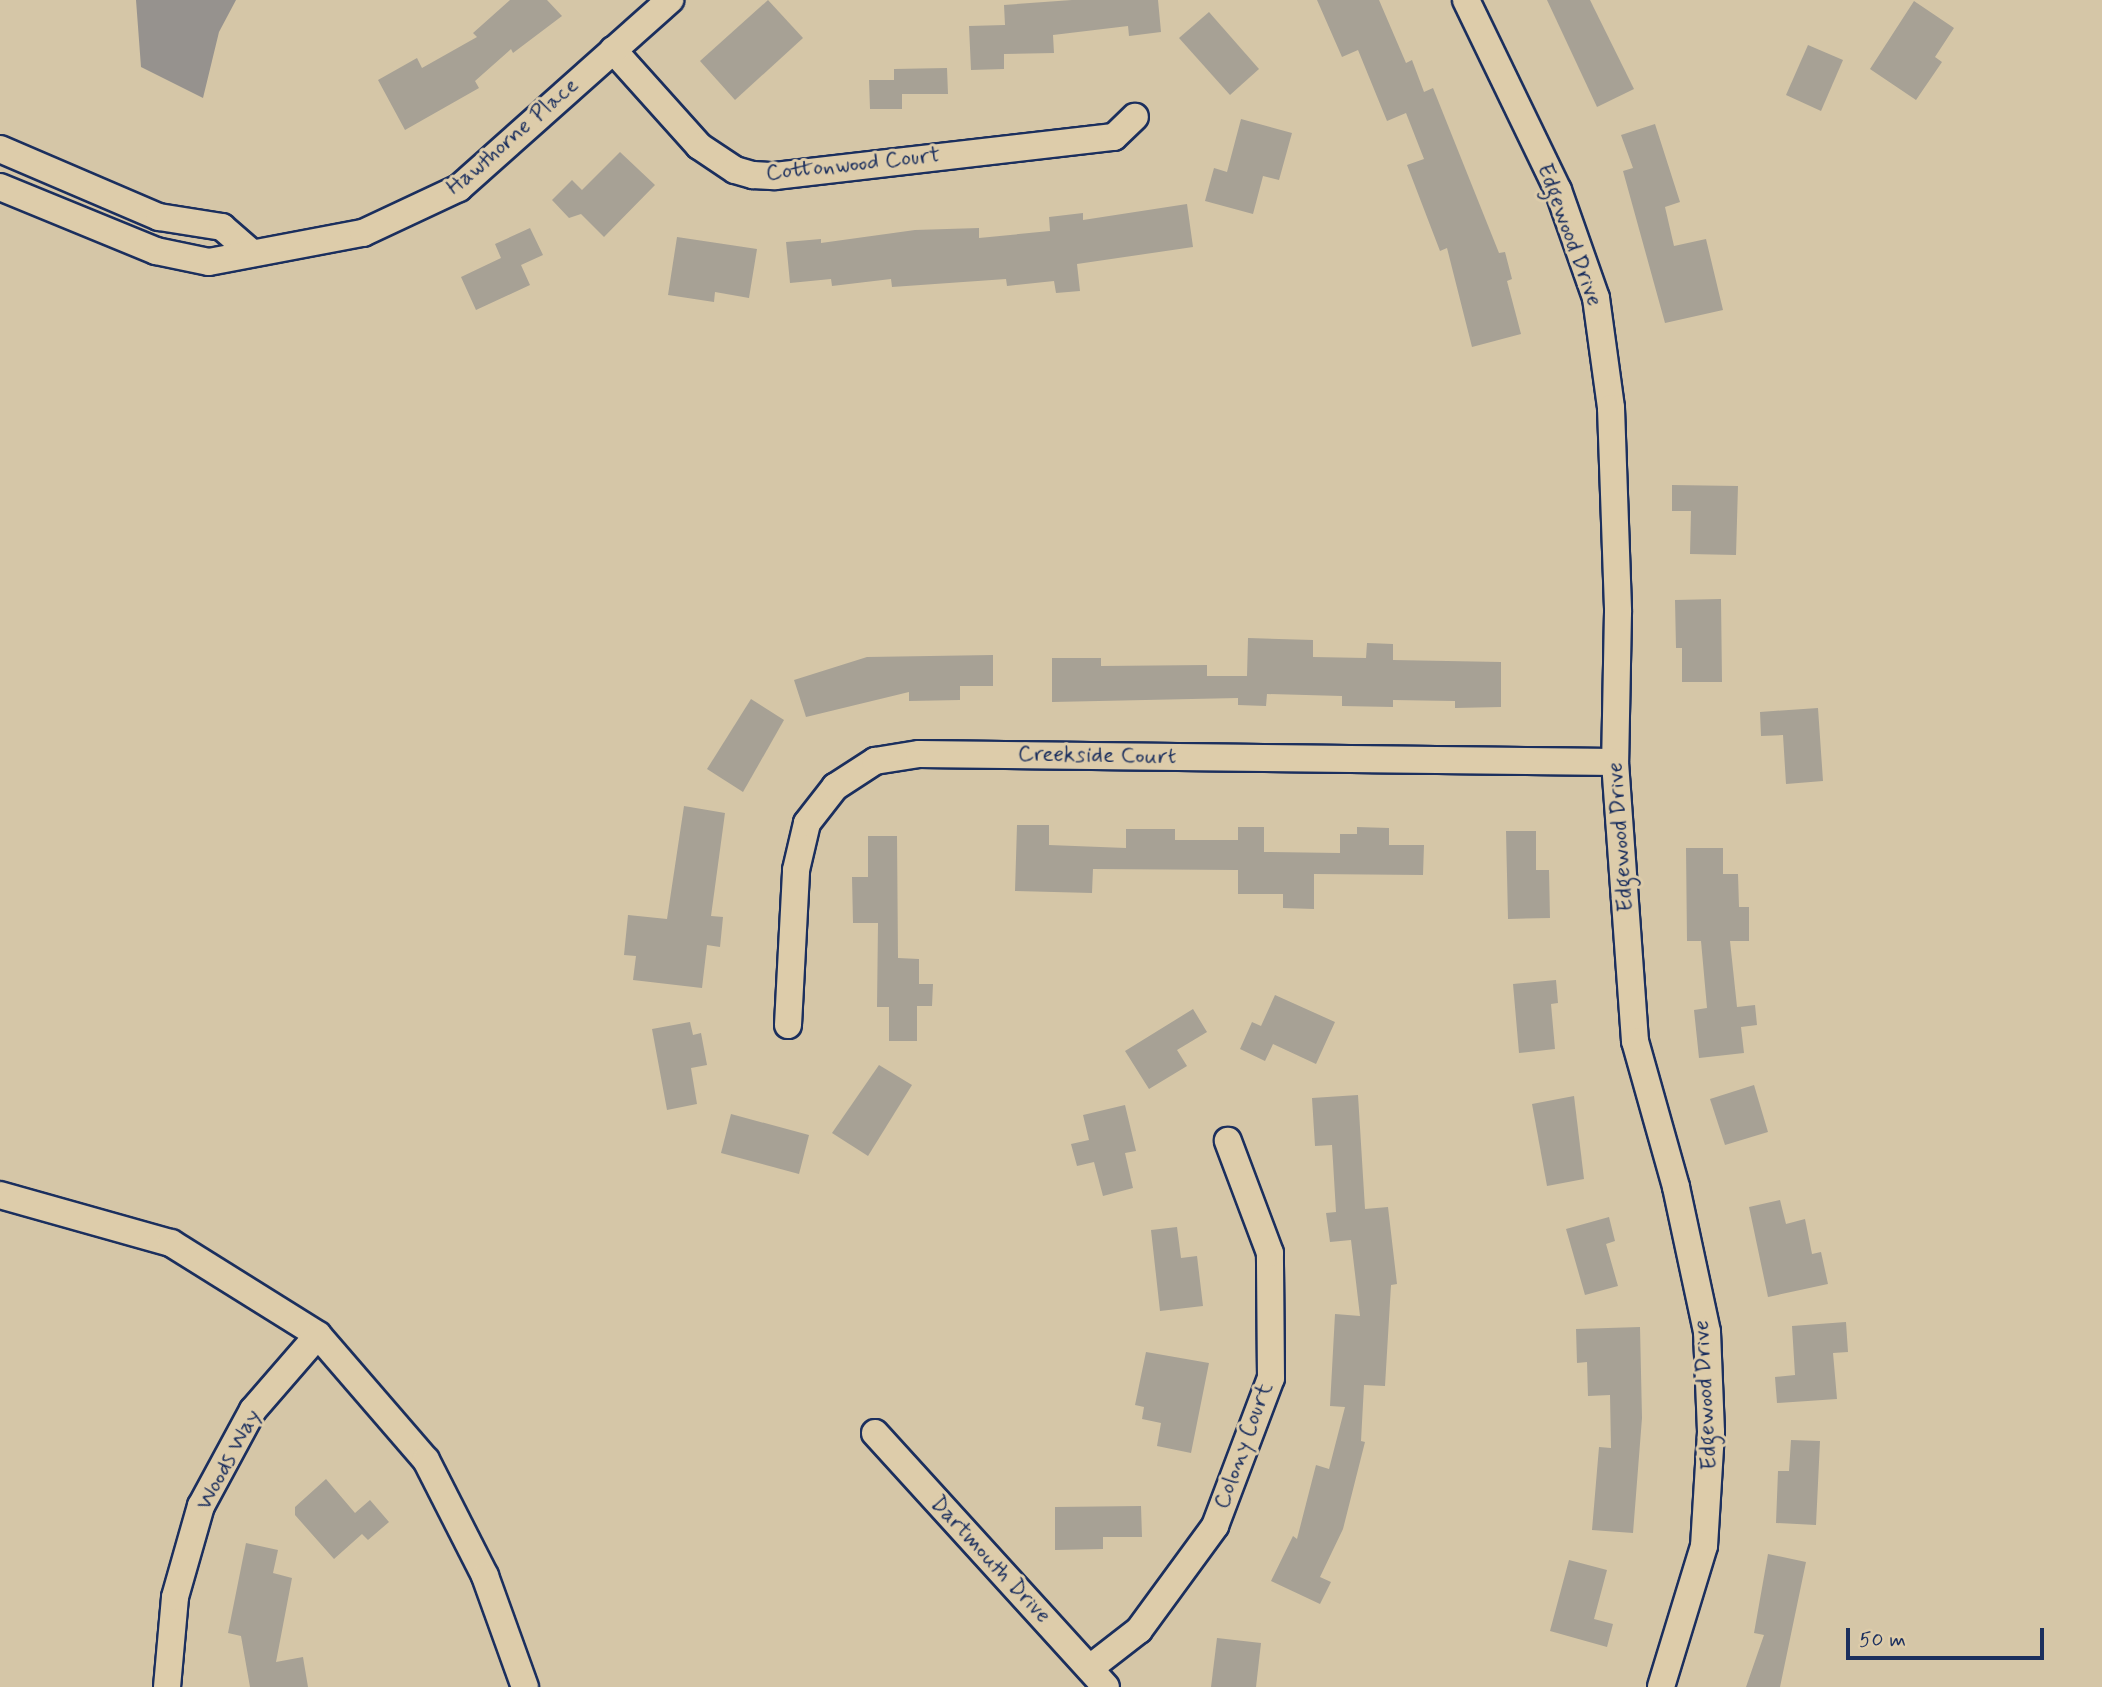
<!DOCTYPE html>
<html>
<head>
<meta charset="utf-8">
<style>
	body { margin:0 }
	#map { position:relative; width:2102px; height:1687px; overflow:hidden; background:#d5c6a7; font-family:Mynerve,sans-serif }
	div>[style] { position:absolute }
	.water>* { inset:0; background:#96928e }
	.building>* { inset:0; background:#a7a195 }
	.roads { filter:drop-shadow(2px 0 #1b2f5e) drop-shadow(-2px 0 #1b2f5e) drop-shadow(0 2px #1b2f5e) drop-shadow(0 -2px #1b2f5e) }
	.street>* { height:26px; margin:-13px; padding:0 13px; transform-origin:13px; border-radius:13px; background:#dca }
	span { translate:-50% -50%; white-space:nowrap; text-align:center; line-height:1.15; -webkit-text-stroke:6px #dca; paint-order:stroke }
	.street-label { font-size:23px; color:#1b2f5e }
	.scale { position:absolute; left:1846px; top:1628px; width:198px; height:32px; box-sizing:border-box; border:4px solid #1b2f5e; border-top:0; padding-left:9px; font-size:21px; line-height:24px; white-space:nowrap; color:#1b2f5e; -webkit-text-stroke:5px #dca; paint-order:stroke }
</style>
</head>
<body>
<div id="map">
	<div class="water">
		<i style="clip-path:polygon(136px 0,236px 0,219px 32px,203px 98px,141px 67px)"></i>
	</div>
	<div class="building">
		<i style="clip-path:polygon(510px 0,547px 0,562px 16px,513px 53px,511px 49px,475px 81px,479px 88px,405px 130px,378px 80px,417px 58px,422px 68px,477px 37px,473px 33px)"></i>
		<i style="clip-path:polygon(768px 0,803px 38px,735px 100px,700px 61px)"></i>
		<i style="clip-path:polygon(1072px 0,1158px 0,1161px 32px,1129px 36px,1128px 26px,1053px 35px,1054px 53px,1004px 54px,1004px 69px,971px 70px,969px 26px,1005px 25px,1004px 5px)"></i>
		<i style="clip-path:polygon(1317px 0,1379px 0,1406px 63px,1412px 60px,1424px 92px,1433px 88px,1499px 253px,1505px 252px,1512px 279px,1507px 281px,1521px 334px,1472px 347px,1447px 248px,1440px 251px,1407px 165px,1424px 159px,1406px 113px,1387px 121px,1358px 50px,1342px 57px)"></i>
		<i style="clip-path:polygon(1547px 0,1590px 0,1634px 89px,1597px 107px)"></i>
		<i style="clip-path:polygon(1914px 1px,1954px 28px,1935px 57px,1942px 62px,1916px 100px,1870px 69px)"></i>
		<i style="clip-path:polygon(1209px 12px,1259px 69px,1230px 95px,1179px 38px)"></i>
		<i style="clip-path:polygon(1808px 45px,1843px 60px,1821px 111px,1786px 95px)"></i>
		<i style="clip-path:polygon(947px 68px,948px 94px,902px 94px,902px 109px,870px 109px,869px 80px,894px 80px,894px 69px)"></i>
		<i style="clip-path:polygon(1241px 119px,1292px 133px,1279px 180px,1263px 176px,1253px 214px,1205px 201px,1214px 168px,1227px 172px)"></i>
		<i style="clip-path:polygon(1655px 124px,1680px 202px,1665px 207px,1674px 246px,1706px 239px,1723px 310px,1665px 323px,1623px 171px,1633px 168px,1621px 135px)"></i>
		<i style="clip-path:polygon(620px 152px,655px 185px,604px 237px,581px 214px,569px 218px,552px 200px,572px 180px,582px 190px)"></i>
		<i style="clip-path:polygon(1187px 204px,1193px 247px,1077px 264px,1080px 291px,1056px 293px,1054px 281px,1007px 286px,1006px 279px,892px 287px,891px 279px,832px 286px,831px 279px,790px 283px,786px 242px,821px 239px,821px 243px,915px 230px,979px 228px,979px 238px,1050px 231px,1049px 217px,1083px 213px,1083px 220px)"></i>
		<i style="clip-path:polygon(530px 228px,543px 255px,521px 265px,530px 285px,476px 310px,461px 277px,501px 258px,495px 244px)"></i>
		<i style="clip-path:polygon(677px 237px,757px 249px,749px 298px,715px 292px,714px 302px,668px 295px)"></i>
		<i style="clip-path:polygon(1672px 485px,1738px 486px,1736px 555px,1690px 554px,1691px 511px,1672px 511px)"></i>
		<i style="clip-path:polygon(1721px 599px,1722px 682px,1682px 682px,1682px 648px,1676px 648px,1675px 600px)"></i>
		<i style="clip-path:polygon(1248px 638px,1313px 640px,1313px 657px,1366px 658px,1367px 643px,1393px 644px,1393px 660px,1501px 662px,1501px 707px,1455px 708px,1455px 701px,1393px 700px,1393px 707px,1342px 706px,1342px 696px,1267px 694px,1266px 706px,1238px 705px,1238px 698px,1052px 702px,1052px 658px,1101px 658px,1101px 666px,1207px 665px,1207px 676px,1247px 676px)"></i>
		<i style="clip-path:polygon(993px 655px,993px 686px,960px 686px,960px 700px,909px 701px,909px 692px,806px 717px,794px 680px,867px 657px)"></i>
		<i style="clip-path:polygon(751px 699px,784px 720px,743px 792px,707px 769px)"></i>
		<i style="clip-path:polygon(1818px 708px,1823px 781px,1786px 784px,1783px 735px,1761px 736px,1760px 712px)"></i>
		<i style="clip-path:polygon(684px 806px,725px 813px,711px 916px,723px 917px,720px 947px,707px 945px,702px 988px,633px 980px,636px 956px,624px 955px,628px 915px,667px 919px)"></i>
		<i style="clip-path:polygon(1017px 825px,1049px 825px,1049px 845px,1126px 848px,1126px 829px,1175px 829px,1175px 840px,1238px 840px,1238px 827px,1264px 827px,1264px 852px,1340px 853px,1340px 834px,1357px 834px,1357px 827px,1389px 828px,1389px 845px,1424px 845px,1423px 875px,1314px 874px,1314px 909px,1283px 908px,1283px 894px,1238px 894px,1238px 870px,1093px 869px,1092px 893px,1015px 891px)"></i>
		<i style="clip-path:polygon(1506px 831px,1536px 831px,1536px 870px,1549px 870px,1550px 918px,1508px 919px)"></i>
		<i style="clip-path:polygon(868px 836px,897px 836px,898px 958px,919px 959px,919px 984px,933px 984px,932px 1006px,917px 1006px,917px 1041px,889px 1041px,889px 1007px,877px 1007px,878px 923px,853px 923px,852px 877px,868px 877px)"></i>
		<i style="clip-path:polygon(1686px 848px,1723px 848px,1723px 874px,1738px 874px,1739px 907px,1749px 907px,1749px 941px,1730px 941px,1737px 1007px,1755px 1005px,1757px 1025px,1741px 1027px,1744px 1053px,1699px 1058px,1694px 1010px,1707px 1008px,1701px 941px,1687px 941px)"></i>
		<i style="clip-path:polygon(1556px 980px,1558px 1003px,1551px 1004px,1555px 1049px,1519px 1053px,1513px 984px)"></i>
		<i style="clip-path:polygon(1275px 995px,1335px 1022px,1316px 1064px,1273px 1044px,1265px 1061px,1240px 1049px,1252px 1022px,1261px 1026px)"></i>
		<i style="clip-path:polygon(1193px 1009px,1207px 1032px,1177px 1050px,1187px 1066px,1149px 1089px,1125px 1051px)"></i>
		<i style="clip-path:polygon(690px 1022px,693px 1035px,701px 1033px,707px 1065px,691px 1068px,697px 1104px,667px 1110px,652px 1029px)"></i>
		<i style="clip-path:polygon(879px 1065px,912px 1085px,868px 1156px,832px 1133px)"></i>
		<i style="clip-path:polygon(1754px 1085px,1768px 1132px,1725px 1145px,1710px 1099px)"></i>
		<i style="clip-path:polygon(1358px 1095px,1365px 1209px,1388px 1207px,1397px 1284px,1391px 1285px,1385px 1386px,1364px 1385px,1361px 1441px,1365px 1442px,1343px 1529px,1320px 1577px,1331px 1582px,1320px 1604px,1271px 1581px,1293px 1536px,1297px 1539px,1316px 1465px,1329px 1469px,1345px 1407px,1330px 1406px,1335px 1314px,1360px 1316px,1351px 1240px,1330px 1242px,1326px 1213px,1336px 1212px,1332px 1145px,1315px 1146px,1312px 1098px)"></i>
		<i style="clip-path:polygon(1574px 1096px,1584px 1179px,1547px 1186px,1532px 1104px)"></i>
		<i style="clip-path:polygon(1125px 1105px,1136px 1151px,1125px 1153px,1133px 1188px,1103px 1196px,1094px 1162px,1077px 1166px,1071px 1144px,1089px 1140px,1083px 1115px)"></i>
		<i style="clip-path:polygon(731px 1114px,809px 1135px,799px 1174px,721px 1153px)"></i>
		<i style="clip-path:polygon(1780px 1200px,1786px 1224px,1805px 1219px,1812px 1254px,1821px 1252px,1828px 1284px,1768px 1297px,1749px 1207px)"></i>
		<i style="clip-path:polygon(1609px 1217px,1615px 1241px,1606px 1244px,1618px 1286px,1585px 1295px,1566px 1229px)"></i>
		<i style="clip-path:polygon(1177px 1227px,1181px 1258px,1197px 1256px,1203px 1306px,1160px 1311px,1151px 1230px)"></i>
		<i style="clip-path:polygon(1846px 1322px,1848px 1352px,1833px 1353px,1837px 1399px,1777px 1403px,1775px 1377px,1795px 1375px,1792px 1326px)"></i>
		<i style="clip-path:polygon(1640px 1327px,1642px 1418px,1633px 1533px,1592px 1530px,1599px 1447px,1611px 1448px,1610px 1395px,1588px 1396px,1587px 1362px,1577px 1363px,1576px 1329px)"></i>
		<i style="clip-path:polygon(1146px 1352px,1209px 1363px,1191px 1453px,1157px 1446px,1161px 1423px,1142px 1419px,1144px 1407px,1135px 1405px)"></i>
		<i style="clip-path:polygon(1791px 1440px,1820px 1441px,1816px 1525px,1776px 1523px,1778px 1471px,1789px 1471px)"></i>
		<i style="clip-path:polygon(326px 1479px,355px 1513px,370px 1500px,389px 1522px,368px 1540px,362px 1534px,334px 1559px,295px 1515px,295px 1507px)"></i>
		<i style="clip-path:polygon(1141px 1506px,1142px 1537px,1103px 1537px,1103px 1549px,1055px 1550px,1055px 1507px)"></i>
		<i style="clip-path:polygon(246px 1543px,278px 1550px,273px 1573px,292px 1578px,276px 1662px,303px 1657px,308px 1687px,250px 1687px,241px 1636px,228px 1633px)"></i>
		<i style="clip-path:polygon(1768px 1554px,1806px 1562px,1780px 1687px,1746px 1687px,1764px 1635px,1754px 1633px)"></i>
		<i style="clip-path:polygon(1569px 1560px,1607px 1570px,1594px 1619px,1613px 1624px,1607px 1647px,1550px 1631px)"></i>
		<i style="clip-path:polygon(1217px 1638px,1261px 1643px,1256px 1687px,1211px 1687px)"></i>
	</div>
	<div class="roads">
		<div class="street">
			<i style="left:1466px;top:0;width:211px;rotate:64.2deg"></i>
			<i style="left:1558px;top:190px;width:114px;rotate:70.6deg"></i>
			<i style="left:1596px;top:298px;width:111px;rotate:82.2deg"></i>
			<i style="left:1611px;top:408px;width:204px;rotate:88deg"></i>
			<i style="left:1618px;top:612px;width:150px;rotate:91.1deg"></i>
			<i style="left:1615px;top:762px;width:280px;rotate:85.9deg"></i>
			<i style="left:1635px;top:1041px;width:152px;rotate:74.3deg"></i>
			<i style="left:1676px;top:1187px;width:148px;rotate:77.9deg"></i>
			<i style="left:1707px;top:1332px;width:100px;rotate:87.7deg"></i>
			<i style="left:1711px;top:1432px;width:114px;rotate:93.5deg"></i>
			<i style="left:1704px;top:1546px;width:147px;rotate:107deg"></i>
			<i style="left:613px;top:50px;width:129px;rotate:48.1deg"></i>
			<i style="left:699px;top:146px;width:43px;rotate:33.7deg"></i>
			<i style="left:735px;top:170px;width:19px;rotate:16deg"></i>
			<i style="left:753px;top:175px;width:22px;rotate:3deg"></i>
			<i style="left:775px;top:176px;width:341px;rotate:-6.6deg"></i>
			<i style="left:1114px;top:137px;width:29px;rotate:-44deg"></i>
			<i style="left:0;top:149px;width:173px;rotate:23.2deg"></i>
			<i style="left:159px;top:217px;width:64px;rotate:9deg"></i>
			<i style="left:222px;top:227px;width:40px;rotate:41deg"></i>
			<i style="left:0;top:187px;width:169px;rotate:22.3deg"></i>
			<i style="left:156px;top:251px;width:54px;rotate:11.7deg"></i>
			<i style="left:209px;top:262px;width:157px;rotate:-10.7deg"></i>
			<i style="left:363px;top:233px;width:106px;rotate:-25.1deg"></i>
			<i style="left:459px;top:188px;width:283px;rotate:-41.7deg"></i>
			<i style="left:788px;top:1025px;width:155px;rotate:-87deg"></i>
			<i style="left:796px;top:870px;width:48px;rotate:-76.8deg"></i>
			<i style="left:807px;top:823px;width:46px;rotate:-52.1deg"></i>
			<i style="left:835px;top:787px;width:48px;rotate:-33deg"></i>
			<i style="left:875px;top:761px;width:45px;rotate:-9deg"></i>
			<i style="left:919px;top:754px;width:696px;rotate:0.66deg"></i>
			<i style="left:0;top:1195px;width:178px;rotate:15.7deg"></i>
			<i style="left:171px;top:1243px;width:173px;rotate:32deg"></i>
			<i style="left:318px;top:1335px;width:165px;rotate:49.2deg"></i>
			<i style="left:426px;top:1460px;width:130px;rotate:63deg"></i>
			<i style="left:485px;top:1576px;width:118px;rotate:70.2deg"></i>
			<i style="left:875px;top:1433px;width:343px;rotate:47.7deg"></i>
			<i style="left:1090px;top:1668px;width:62px;rotate:-37.8deg"></i>
			<i style="left:1139px;top:1630px;width:129px;rotate:-53.8deg"></i>
			<i style="left:1215px;top:1526px;width:158px;rotate:-69.3deg"></i>
			<i style="left:1271px;top:1378px;width:125px;rotate:-90.5deg"></i>
			<i style="left:1270px;top:1253px;width:120px;rotate:-110.6deg"></i>
			<i style="left:167px;top:1687px;width:90px;rotate:-84.9deg"></i>
			<i style="left:175px;top:1597px;width:95px;rotate:-74.1deg"></i>
			<i style="left:201px;top:1506px;width:109px;rotate:-61.6deg"></i>
			<i style="left:253px;top:1410px;width:99px;rotate:-49.1deg"></i>
		</div>
	</div>
	<div class="street-label">
		<span style="left:513px;top:137px;rotate:-41deg">Hawthorne Place</span>
		<span style="left:853px;top:165px;rotate:-6deg">Cottonwood Court</span>
		<span style="left:1569px;top:235px;rotate:70deg">Edgewood Drive</span>
		<span style="left:1097px;top:756px;rotate:1deg">Creekside Court</span>
		<span style="left:1621px;top:837px;rotate:-94deg">Edgewood Drive</span>
		<span style="left:1706px;top:1395px;rotate:-93deg">Edgewood Drive</span>
		<span style="left:1244px;top:1446px;rotate:-70deg">Colony Court</span>
		<span style="left:229px;top:1460px;rotate:-62deg">Woods Way</span>
		<span style="left:990px;top:1560px;rotate:47deg">Dartmouth Drive</span>
	</div>
	<div class="scale">50 m</div>
</div>
</body>
</html>
